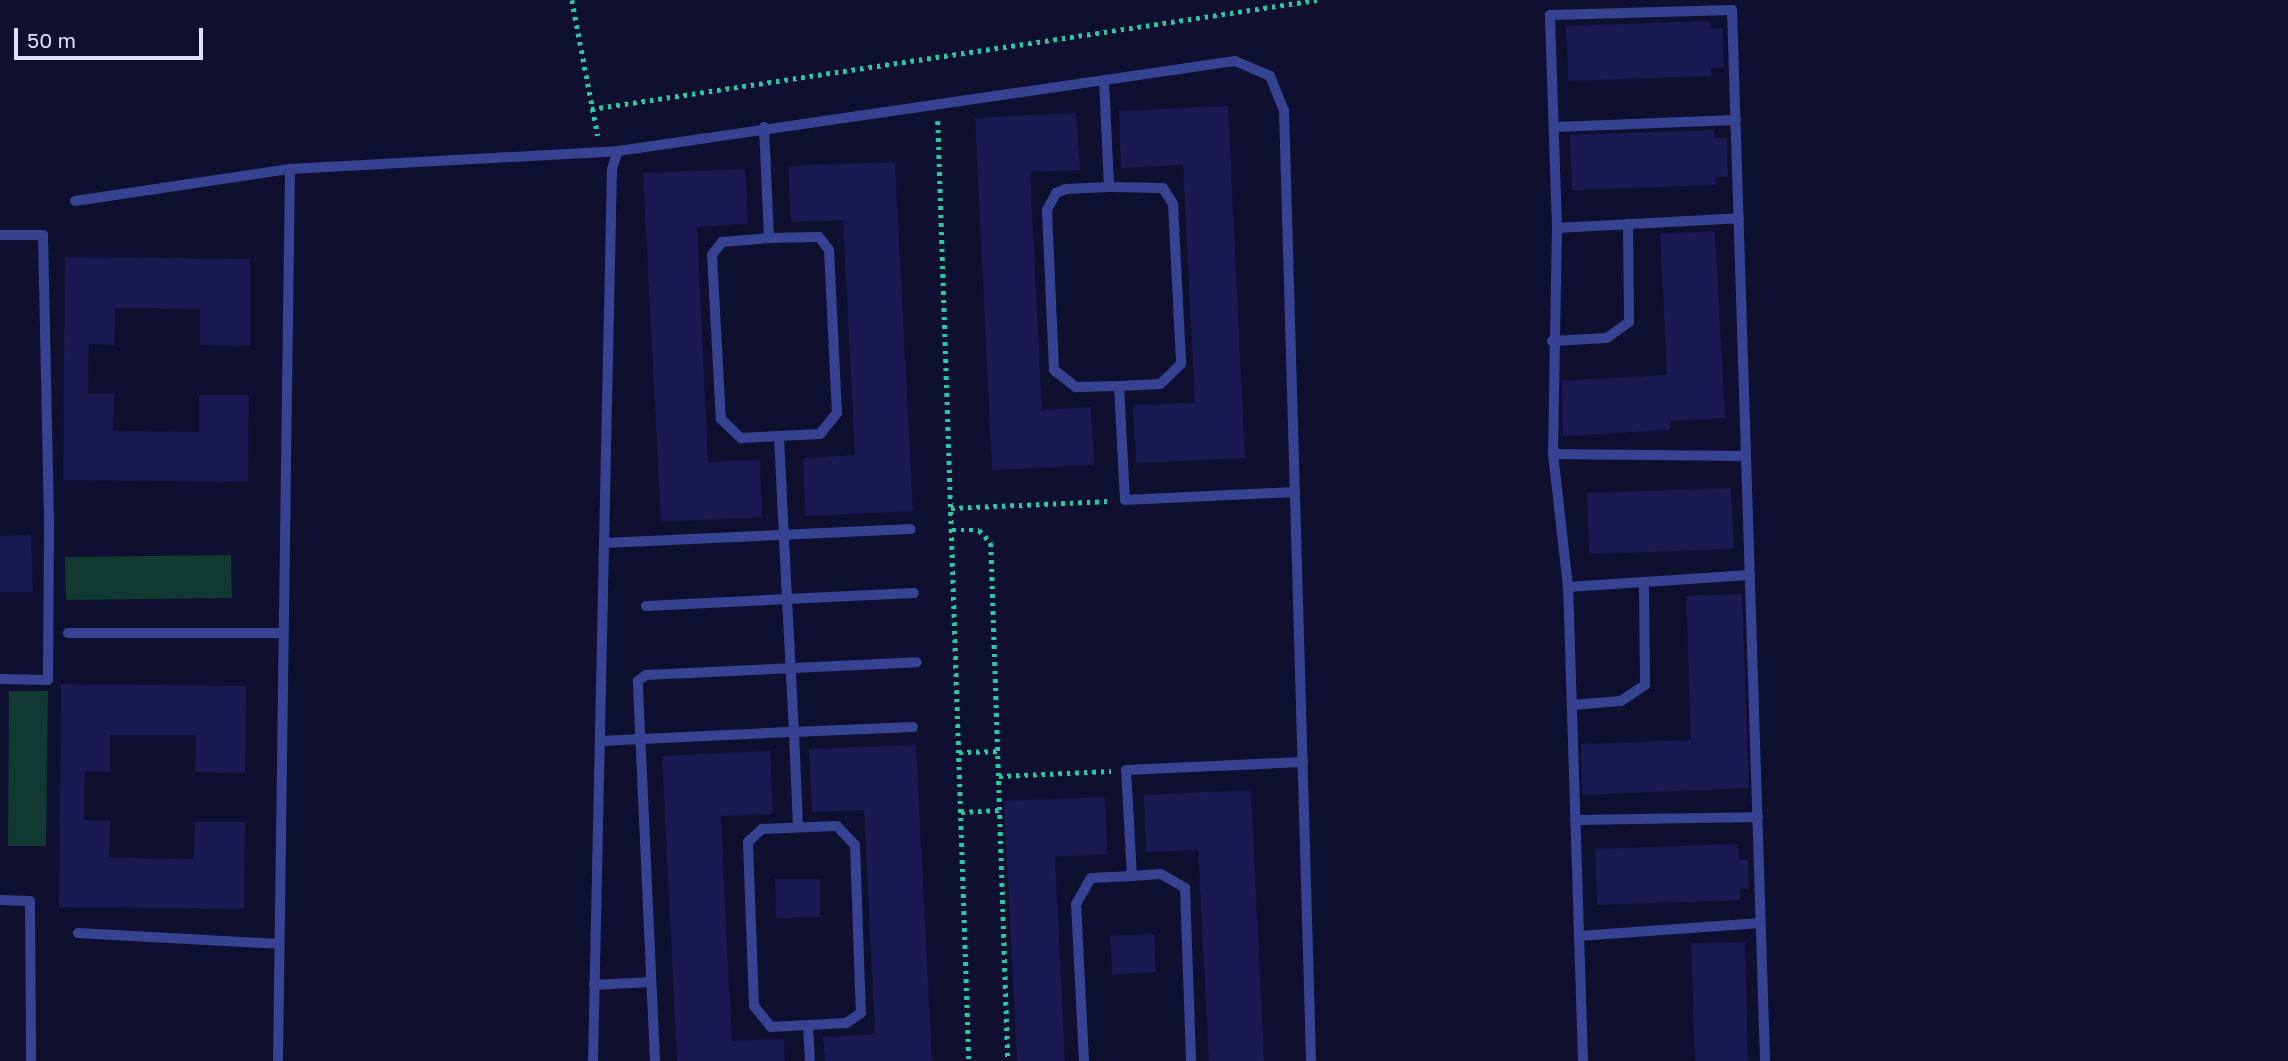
<!DOCTYPE html>
<html>
<head>
<meta charset="utf-8">
<style>
	body { margin:0 }
	#map { position:relative; width:2288px; height:1061px; overflow:hidden; background:#0f0f2f; font-family:"Golos Text",sans-serif }
	div>[style] { position:absolute }
	.green>* { inset:0; background:#123931 }
	.building>* { inset:0; background:#1b1951 }
	.path>* { height:4.5px; margin-top:-2.25px; transform-origin:0; background:repeating-linear-gradient(90deg,#25cba5 0 3.5px,transparent 0 8.5px) }
	.lane>* { height:10px; margin:-5px; padding:0 5px; transform-origin:5px; border-radius:5px; background:#364292 }
	span { translate:-50% -50%; white-space:nowrap; text-align:center; line-height:1.15; -webkit-text-stroke:6px #0f0f2f; paint-order:stroke }
	.scale { position:absolute; left:14px; top:28px; width:189px; height:32px; box-sizing:border-box; border:4px solid #dddfff; border-top:0; padding-left:9px; font-size:21px; line-height:24px; white-space:nowrap; color:#dddfff; -webkit-text-stroke:5px #0f0f2f; paint-order:stroke }
</style>
</head>
<body>
<div id="map">
	<div class="green">
		<i style="clip-path:polygon(231px 555px,232px 598px,66px 600px,65px 557px)"></i>
		<i style="clip-path:polygon(9px 691px,48px 691px,46px 846px,8px 846px)"></i>
	</div>
	<div class="building">
		<i style="clip-path:polygon(1710px 21px,1710px 29px,1723px 28px,1724px 67px,1711px 68px,1712px 76px,1568px 81px,1566px 26px)"></i>
		<i style="clip-path:polygon(1228px 106px,1245px 458px,1136px 463px,1133px 405px,1195px 403px,1183px 165px,1121px 168px,1119px 111px)"></i>
		<i style="clip-path:polygon(1076px 113px,1080px 170px,1030px 172px,1042px 410px,1091px 407px,1094px 465px,992px 470px,975px 118px)"></i>
		<i style="clip-path:polygon(1714px 130px,1714px 138px,1727px 138px,1728px 177px,1715px 177px,1716px 185px,1572px 190px,1570px 135px)"></i>
		<i style="clip-path:polygon(895px 162px,913px 511px,805px 516px,803px 458px,855px 455px,843px 220px,791px 222px,788px 166px)"></i>
		<i style="clip-path:polygon(745px 169px,748px 224px,697px 227px,708px 462px,760px 460px,762px 517px,661px 522px,643px 173px)"></i>
		<i style="clip-path:polygon(1715px 231px,1725px 418px,1670px 421px,1670px 430px,1563px 436px,1562px 381px,1667px 375px,1660px 234px)"></i>
		<i style="clip-path:polygon(65px 257px,250px 259px,250px 346px,200px 345px,200px 309px,115px 308px,114px 345px,89px 344px,88px 394px,114px 394px,113px 431px,199px 432px,199px 395px,249px 395px,248px 482px,63px 480px)"></i>
		<i style="clip-path:polygon(1731px 488px,1734px 549px,1589px 554px,1587px 493px)"></i>
		<i style="clip-path:polygon(31px 535px,33px 592px,0 592px,0 536px)"></i>
		<i style="clip-path:polygon(1742px 594px,1749px 788px,1582px 795px,1581px 744px,1691px 740px,1686px 596px)"></i>
		<i style="clip-path:polygon(61px 684px,246px 686px,245px 773px,195px 772px,196px 735px,110px 735px,110px 772px,85px 771px,84px 782px,84px 820px,110px 821px,109px 858px,194px 859px,195px 822px,245px 822px,244px 909px,59px 907px)"></i>
		<i style="clip-path:polygon(916px 745px,932px 1061px,825px 1061px,823px 1037px,875px 1034px,864px 810px,812px 812px,809px 749px)"></i>
		<i style="clip-path:polygon(770px 751px,773px 814px,721px 816px,726px 929px,732px 1041px,784px 1039px,785px 1061px,677px 1061px,662px 756px)"></i>
		<i style="clip-path:polygon(1251px 790px,1264px 1061px,1209px 1061px,1198px 850px,1146px 852px,1144px 795px)"></i>
		<i style="clip-path:polygon(1105px 797px,1107px 854px,1055px 857px,1065px 1061px,1017px 1061px,1004px 801px)"></i>
		<i style="clip-path:polygon(1738px 844px,1739px 860px,1748px 859px,1749px 889px,1740px 889px,1740px 900px,1597px 905px,1595px 849px)"></i>
		<i style="clip-path:polygon(775px 879px,820px 879px,820px 917px,776px 918px)"></i>
		<i style="clip-path:polygon(1154px 934px,1156px 972px,1112px 975px,1110px 936px)"></i>
		<i style="clip-path:polygon(1745px 942px,1748px 1061px,1695px 1061px,1691px 943px)"></i>
	</div>
	<div class="path">
		<i style="left:572px;top:0;width:138px;rotate:79.2deg"></i>
		<i style="left:591px;top:109px;width:734px;rotate:-8.54deg"></i>
		<i style="left:938px;top:121px;width:941px;rotate:88.11deg"></i>
		<i style="left:951px;top:508px;width:159px;rotate:-2.5deg"></i>
		<i style="left:952px;top:530px;width:27px"></i>
		<i style="left:979px;top:530px;width:18px;rotate:47deg"></i>
		<i style="left:991px;top:543px;width:518px;rotate:88.12deg"></i>
		<i style="left:959px;top:752px;width:39px;rotate:-1deg"></i>
		<i style="left:999px;top:776px;width:112px;rotate:-2.6deg"></i>
		<i style="left:961px;top:812px;width:39px;rotate:-3deg"></i>
	</div>
	<div class="lane">
		<i style="left:1104px;top:80px;width:107px;rotate:87.3deg"></i>
		<i style="left:1109px;top:187px;width:43px;rotate:177.3deg"></i>
		<i style="left:1066px;top:189px;width:11px;rotate:158deg"></i>
		<i style="left:1056px;top:193px;width:19px;rotate:118deg"></i>
		<i style="left:1047px;top:210px;width:160px;rotate:87.5deg"></i>
		<i style="left:1054px;top:370px;width:28px;rotate:38deg"></i>
		<i style="left:1076px;top:387px;width:43px;rotate:-1.3deg"></i>
		<i style="left:1119px;top:386px;width:114px;rotate:87deg"></i>
		<i style="left:1125px;top:500px;width:170px;rotate:-2.7deg"></i>
		<i style="left:764px;top:127px;width:111px;rotate:87.4deg"></i>
		<i style="left:769px;top:238px;width:47px;rotate:175.1deg"></i>
		<i style="left:722px;top:242px;width:16px;rotate:128deg"></i>
		<i style="left:712px;top:255px;width:164px;rotate:86.9deg"></i>
		<i style="left:721px;top:419px;width:28px;rotate:44deg"></i>
		<i style="left:741px;top:438px;width:38px;rotate:-3deg"></i>
		<i style="left:779px;top:436px;width:163px;rotate:87.2deg"></i>
		<i style="left:787px;top:599px;width:127px;rotate:-2.7deg"></i>
		<i style="left:1554px;top:127px;width:182px;rotate:-2.2deg"></i>
		<i style="left:1109px;top:187px;width:54px;rotate:1.1deg"></i>
		<i style="left:1163px;top:188px;width:19px;rotate:58deg"></i>
		<i style="left:1173px;top:204px;width:160px;rotate:87.1deg"></i>
		<i style="left:1181px;top:364px;width:29px;rotate:136deg"></i>
		<i style="left:1160px;top:384px;width:41px;rotate:177.2deg"></i>
		<i style="left:75px;top:201px;width:217px;rotate:-8.5deg"></i>
		<i style="left:1557px;top:228px;width:182px;rotate:-3.1deg"></i>
		<i style="left:0;top:235px;width:43px"></i>
		<i style="left:43px;top:235px;width:293px;rotate:88.8deg"></i>
		<i style="left:49px;top:528px;width:152px;rotate:90.4deg"></i>
		<i style="left:48px;top:680px;width:48px;rotate:-178.8deg"></i>
		<i style="left:769px;top:238px;width:50px;rotate:-1.1deg"></i>
		<i style="left:819px;top:237px;width:16px;rotate:52deg"></i>
		<i style="left:829px;top:250px;width:163px;rotate:87.2deg"></i>
		<i style="left:837px;top:413px;width:27px;rotate:129deg"></i>
		<i style="left:820px;top:434px;width:41px;rotate:177.2deg"></i>
		<i style="left:1552px;top:341px;width:55px;rotate:-3.1deg"></i>
		<i style="left:1607px;top:338px;width:27px;rotate:-36deg"></i>
		<i style="left:1629px;top:322px;width:98px;rotate:-90.6deg"></i>
		<i style="left:1553px;top:454px;width:192px;rotate:0.6deg"></i>
		<i style="left:604px;top:543px;width:307px;rotate:-2.6deg"></i>
		<i style="left:1568px;top:587px;width:182px;rotate:-3.8deg"></i>
		<i style="left:646px;top:606px;width:141px;rotate:-2.8deg"></i>
		<i style="left:787px;top:599px;width:133px;rotate:87deg"></i>
		<i style="left:794px;top:732px;width:119px;rotate:-2.4deg"></i>
		<i style="left:68px;top:633px;width:215px"></i>
		<i style="left:1572px;top:705px;width:49px;rotate:-4.7deg"></i>
		<i style="left:1621px;top:701px;width:29px;rotate:-34deg"></i>
		<i style="left:1645px;top:685px;width:103px;rotate:-90.6deg"></i>
		<i style="left:600px;top:741px;width:194px;rotate:-2.7deg"></i>
		<i style="left:794px;top:732px;width:95px;rotate:87.6deg"></i>
		<i style="left:1575px;top:820px;width:183px;rotate:-0.9deg"></i>
		<i style="left:837px;top:826px;width:26px;rotate:47deg"></i>
		<i style="left:855px;top:845px;width:168px;rotate:88deg"></i>
		<i style="left:861px;top:1013px;width:18px;rotate:146deg"></i>
		<i style="left:846px;top:1023px;width:75px;rotate:176.9deg"></i>
		<i style="left:771px;top:1027px;width:27px;rotate:-129deg"></i>
		<i style="left:754px;top:1006px;width:164px;rotate:-92.1deg"></i>
		<i style="left:748px;top:842px;width:19px;rotate:-43deg"></i>
		<i style="left:762px;top:829px;width:75px;rotate:-2.3deg"></i>
		<i style="left:1132px;top:876px;width:29px;rotate:-4deg"></i>
		<i style="left:1161px;top:874px;width:28px;rotate:30deg"></i>
		<i style="left:1185px;top:888px;width:173px;rotate:88deg"></i>
		<i style="left:0;top:900px;width:30px;rotate:2deg"></i>
		<i style="left:30px;top:901px;width:160px;rotate:89.6deg"></i>
		<i style="left:78px;top:933px;width:201px;rotate:3.1deg"></i>
		<i style="left:1579px;top:936px;width:182px;rotate:-4.1deg"></i>
		<i style="left:594px;top:985px;width:57px;rotate:-3deg"></i>
		<i style="left:808px;top:1025px;width:36px;rotate:87deg"></i>
		<i style="left:278px;top:1061px;width:892px;rotate:-89.23deg"></i>
		<i style="left:290px;top:169px;width:328px;rotate:-3.1deg"></i>
		<i style="left:593px;top:1061px;width:892px;rotate:-88.78deg"></i>
		<i style="left:612px;top:169px;width:19px;rotate:-72deg"></i>
		<i style="left:618px;top:151px;width:624px;rotate:-8.3deg"></i>
		<i style="left:1235px;top:61px;width:38px;rotate:23deg"></i>
		<i style="left:1270px;top:76px;width:37px;rotate:68deg"></i>
		<i style="left:1284px;top:110px;width:951px;rotate:88.37deg"></i>
		<i style="left:655px;top:1061px;width:380px;rotate:-92.6deg"></i>
		<i style="left:638px;top:681px;width:10px;rotate:-37deg"></i>
		<i style="left:646px;top:675px;width:271px;rotate:-2.7deg"></i>
		<i style="left:1084px;top:1061px;width:157px;rotate:-92.9deg"></i>
		<i style="left:1076px;top:904px;width:30px;rotate:-60deg"></i>
		<i style="left:1091px;top:878px;width:41px;rotate:-2.8deg"></i>
		<i style="left:1132px;top:876px;width:106px;rotate:-93.2deg"></i>
		<i style="left:1126px;top:770px;width:177px;rotate:-2.6deg"></i>
		<i style="left:1583px;top:1061px;width:474px;rotate:-91.8deg"></i>
		<i style="left:1568px;top:587px;width:134px;rotate:-96.4deg"></i>
		<i style="left:1553px;top:454px;width:226px;rotate:-89deg"></i>
		<i style="left:1557px;top:228px;width:213px;rotate:-91.9deg"></i>
		<i style="left:1550px;top:15px;width:182px;rotate:-1.6deg"></i>
		<i style="left:1732px;top:10px;width:1052px;rotate:88.2deg"></i>
	</div>
	<div class="scale">50 m</div>
</div>
</body>
</html>
